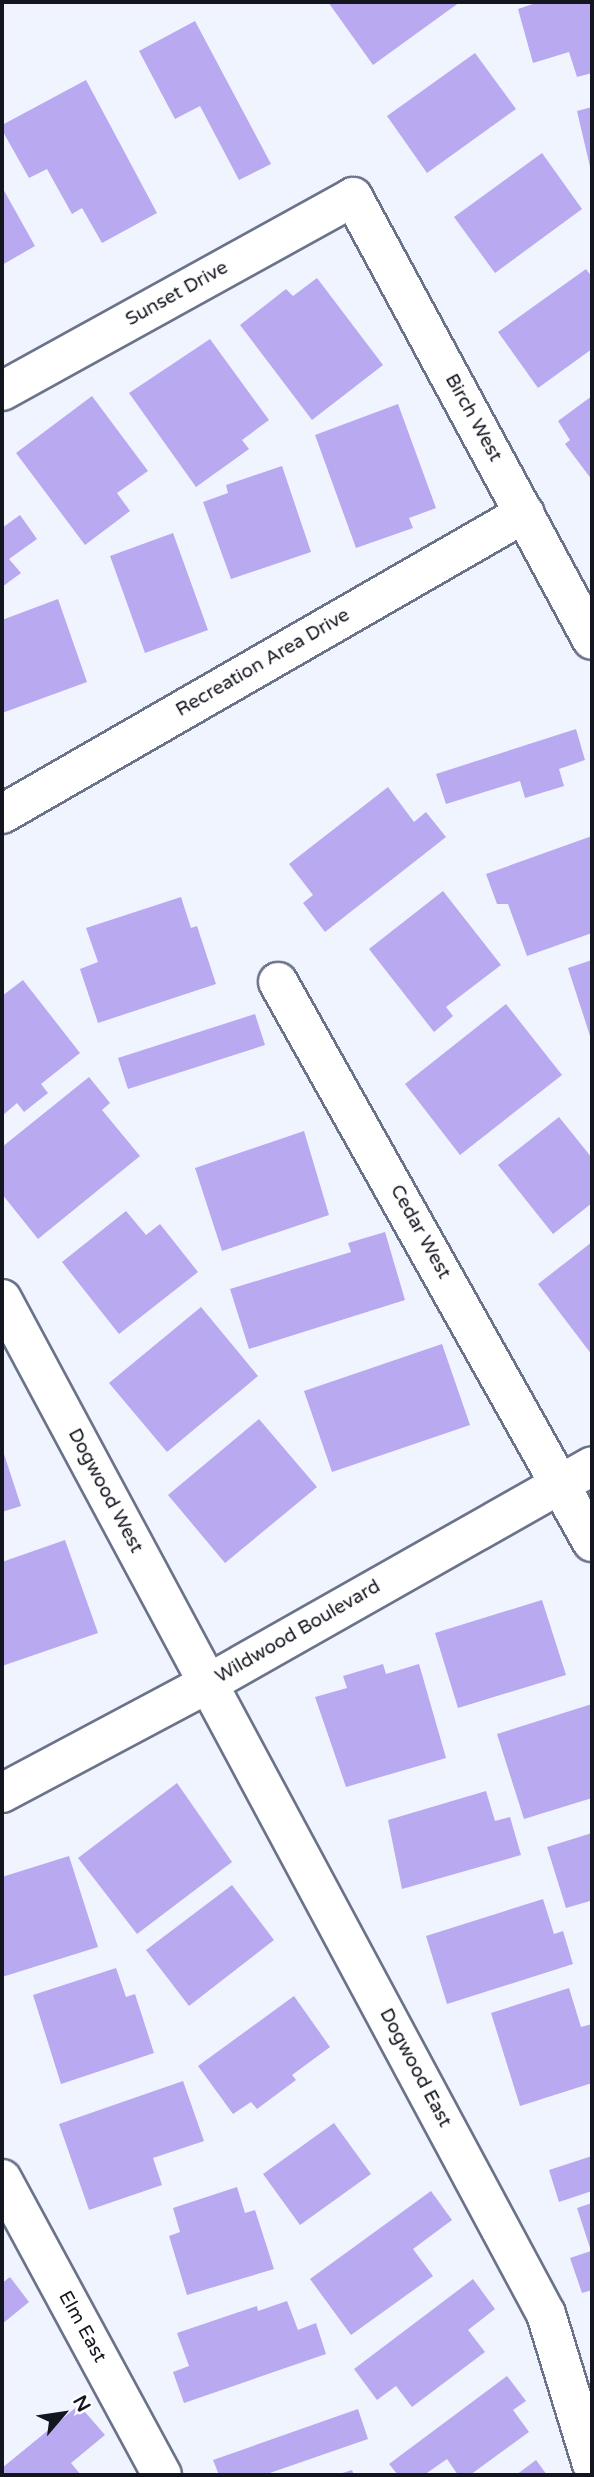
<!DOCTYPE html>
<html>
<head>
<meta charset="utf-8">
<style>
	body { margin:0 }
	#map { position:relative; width:594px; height:2477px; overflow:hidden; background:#f0f4ff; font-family:"Varela Round",sans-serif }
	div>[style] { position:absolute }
	.building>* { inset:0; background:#b8a9f1 }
	.roads { filter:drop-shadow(2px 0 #6b738b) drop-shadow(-2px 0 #6b738b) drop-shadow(0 2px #6b738b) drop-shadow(0 -2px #6b738b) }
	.minor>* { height:38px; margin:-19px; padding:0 19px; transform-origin:19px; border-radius:19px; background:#fff }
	span { translate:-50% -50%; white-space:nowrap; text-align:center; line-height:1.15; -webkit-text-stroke:5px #fff; paint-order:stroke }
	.street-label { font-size:19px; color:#13161f }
	.frame { position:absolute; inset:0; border:4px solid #13161f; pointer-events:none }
	.north { position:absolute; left:28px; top:2379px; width:70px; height:70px; -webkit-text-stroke:5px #fff; paint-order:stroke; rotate:61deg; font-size:19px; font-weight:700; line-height:28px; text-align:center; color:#13161f }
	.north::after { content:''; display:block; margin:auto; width:24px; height:32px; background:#13161f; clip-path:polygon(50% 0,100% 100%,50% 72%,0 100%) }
</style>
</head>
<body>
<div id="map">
	<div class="building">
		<i style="clip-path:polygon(328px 2px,460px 2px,373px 65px)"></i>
		<i style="clip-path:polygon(539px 2px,592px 2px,592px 73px,577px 77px,569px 52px,533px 63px,518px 9px)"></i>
		<i style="clip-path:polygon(195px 21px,271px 164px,239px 180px,200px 106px,175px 119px,139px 51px)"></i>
		<i style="clip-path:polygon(475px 53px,516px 109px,427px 173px,387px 116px)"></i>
		<i style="clip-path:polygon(86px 80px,157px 213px,102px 243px,82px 208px,72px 214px,47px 169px,29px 178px,2px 130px,2px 125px)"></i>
		<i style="clip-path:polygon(592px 107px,592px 171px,591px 171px,577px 111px)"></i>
		<i style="clip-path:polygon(542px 153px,582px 209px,495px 273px,454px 217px)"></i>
		<i style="clip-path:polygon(2px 187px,35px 246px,2px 265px)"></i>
		<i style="clip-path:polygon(586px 269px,592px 277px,592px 349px,538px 388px,498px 332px)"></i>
		<i style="clip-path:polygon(317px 278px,383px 365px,312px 420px,240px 325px,286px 289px,293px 296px)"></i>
		<i style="clip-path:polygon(210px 339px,269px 420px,242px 440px,249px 449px,196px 487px,129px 393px)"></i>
		<i style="clip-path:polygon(92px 396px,148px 471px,117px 493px,130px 511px,85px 545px,16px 453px)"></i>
		<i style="clip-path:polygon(592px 396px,592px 480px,565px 444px,570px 440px,558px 421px)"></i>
		<i style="clip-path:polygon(398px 404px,436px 508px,409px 518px,413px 528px,356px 548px,315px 435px)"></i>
		<i style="clip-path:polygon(282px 466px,311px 552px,231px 579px,203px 502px,228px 493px,226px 485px)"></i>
		<i style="clip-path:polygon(20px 515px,37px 539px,9px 559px,21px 573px,2px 587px,2px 528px)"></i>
		<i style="clip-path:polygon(173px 533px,208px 630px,145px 653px,110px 556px)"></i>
		<i style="clip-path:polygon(58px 599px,87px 682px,2px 713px,2px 620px)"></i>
		<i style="clip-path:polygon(576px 729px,585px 760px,559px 769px,564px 786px,525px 798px,520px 781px,446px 804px,436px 774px)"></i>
		<i style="clip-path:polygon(388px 787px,414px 822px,426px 812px,446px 837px,325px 932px,303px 903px,313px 895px,289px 864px)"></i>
		<i style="clip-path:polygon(592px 836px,592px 933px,527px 956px,508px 904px,497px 904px,486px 874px)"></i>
		<i style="clip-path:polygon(443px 891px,501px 965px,446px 1007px,453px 1016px,434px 1032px,369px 949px)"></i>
		<i style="clip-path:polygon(181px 897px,191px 928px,197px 926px,216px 984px,98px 1023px,80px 969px,98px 962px,86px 928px)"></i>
		<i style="clip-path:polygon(592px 960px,592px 1042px,568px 968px)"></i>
		<i style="clip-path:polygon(23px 980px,80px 1053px,41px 1084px,48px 1093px,24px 1112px,17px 1103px,2px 1116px,2px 996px)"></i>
		<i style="clip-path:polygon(506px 1004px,562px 1075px,460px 1155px,405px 1084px)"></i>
		<i style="clip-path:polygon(255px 1014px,265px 1045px,128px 1089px,118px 1058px)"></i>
		<i style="clip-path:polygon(89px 1077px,110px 1103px,102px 1110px,140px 1156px,38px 1239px,2px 1194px,2px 1147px)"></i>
		<i style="clip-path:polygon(559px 1117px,592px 1158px,592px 1203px,553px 1234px,498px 1165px)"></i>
		<i style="clip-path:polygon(304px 1131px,329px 1215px,222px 1251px,195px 1168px)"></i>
		<i style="clip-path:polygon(126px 1211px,146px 1235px,160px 1224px,198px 1272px,119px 1334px,62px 1262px)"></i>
		<i style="clip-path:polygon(385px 1232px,405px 1300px,249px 1349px,230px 1289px,351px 1252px,348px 1243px)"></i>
		<i style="clip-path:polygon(592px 1242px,592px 1355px,538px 1284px)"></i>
		<i style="clip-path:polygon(201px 1307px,258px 1376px,167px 1452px,109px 1383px)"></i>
		<i style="clip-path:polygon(442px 1344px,470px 1425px,332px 1472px,304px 1391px)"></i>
		<i style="clip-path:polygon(259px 1419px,317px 1487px,225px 1563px,168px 1495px)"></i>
		<i style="clip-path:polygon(2px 1448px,21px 1506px,2px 1512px)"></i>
		<i style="clip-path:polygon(65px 1540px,98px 1633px,2px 1666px,2px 1562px)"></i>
		<i style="clip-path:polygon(542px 1600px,566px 1675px,458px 1708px,435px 1633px)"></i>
		<i style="clip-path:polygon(383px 1664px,386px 1674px,419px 1664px,446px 1758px,346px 1787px,315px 1697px,347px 1688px,343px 1676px)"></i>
		<i style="clip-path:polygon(592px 1704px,592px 1798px,524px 1819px,497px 1734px)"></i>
		<i style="clip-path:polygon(177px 1783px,232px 1862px,137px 1934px,78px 1858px)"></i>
		<i style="clip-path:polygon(486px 1791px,495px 1821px,510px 1817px,521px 1855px,402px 1889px,388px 1820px)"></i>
		<i style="clip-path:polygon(592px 1833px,592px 1906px,590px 1901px,566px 1908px,547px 1847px)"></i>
		<i style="clip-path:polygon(69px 1856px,98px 1947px,2px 1977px,2px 1877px)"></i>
		<i style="clip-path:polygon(232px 1885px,274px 1940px,189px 2006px,146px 1950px)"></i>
		<i style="clip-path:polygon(543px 1899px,554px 1934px,563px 1931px,573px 1964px,447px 2004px,426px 1936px)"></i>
		<i style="clip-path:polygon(116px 1968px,126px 1997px,135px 1994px,154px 2053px,61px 2084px,33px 1995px)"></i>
		<i style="clip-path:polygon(569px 1988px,581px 2027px,592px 2024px,592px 2083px,520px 2106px,491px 2013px)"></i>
		<i style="clip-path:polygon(294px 1996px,330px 2047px,292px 2075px,296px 2080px,257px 2109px,251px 2102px,233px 2114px,198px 2066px)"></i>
		<i style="clip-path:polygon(183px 2081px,204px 2141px,153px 2158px,162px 2185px,89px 2210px,59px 2124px)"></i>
		<i style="clip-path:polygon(334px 2123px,371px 2174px,300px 2225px,263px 2174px)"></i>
		<i style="clip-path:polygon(592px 2156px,592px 2191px,559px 2202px,549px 2170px)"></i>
		<i style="clip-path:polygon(237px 2187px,245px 2213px,255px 2210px,274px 2269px,187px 2295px,169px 2236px,180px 2232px,173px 2208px)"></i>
		<i style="clip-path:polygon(431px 2191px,452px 2220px,413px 2249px,433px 2276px,351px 2335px,310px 2279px)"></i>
		<i style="clip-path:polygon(592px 2203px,592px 2290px,582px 2293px,570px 2258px,591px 2251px,577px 2208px)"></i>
		<i style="clip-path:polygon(10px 2277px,29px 2302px,2px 2324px,2px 2283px)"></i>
		<i style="clip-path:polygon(473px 2279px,495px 2309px,468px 2330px,485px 2352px,412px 2407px,396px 2386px,377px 2400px,354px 2369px)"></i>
		<i style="clip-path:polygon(287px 2301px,298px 2330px,316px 2323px,326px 2354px,184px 2403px,173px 2372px,189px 2366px,177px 2333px,257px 2306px,258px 2311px)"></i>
		<i style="clip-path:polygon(507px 2376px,526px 2401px,513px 2410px,529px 2432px,470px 2475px,458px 2475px,447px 2459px,424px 2475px,398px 2475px,389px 2464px)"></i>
		<i style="clip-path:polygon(79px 2405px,105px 2435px,71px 2463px,81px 2475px,2px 2475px,2px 2468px)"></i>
		<i style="clip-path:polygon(358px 2409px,368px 2439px,264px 2475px,219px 2475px,213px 2460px)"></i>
		<i style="clip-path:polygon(536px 2460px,547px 2475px,516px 2475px)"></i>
		<i style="clip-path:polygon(352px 2470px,354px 2475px,336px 2475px)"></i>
	</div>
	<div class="roads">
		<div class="minor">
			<i style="left:2px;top:391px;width:401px;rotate:-28.9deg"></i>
			<i style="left:353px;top:197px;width:503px;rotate:61.65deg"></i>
			<i style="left:2px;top:814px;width:603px;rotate:-29.92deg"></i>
			<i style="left:278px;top:982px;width:642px;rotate:60.72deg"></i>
			<i style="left:2px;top:1299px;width:1152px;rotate:61.81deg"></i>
			<i style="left:546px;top:2314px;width:157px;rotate:73deg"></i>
			<i style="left:2px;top:1793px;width:234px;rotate:-28deg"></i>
			<i style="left:209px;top:1683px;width:440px;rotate:-29.5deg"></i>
			<i style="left:2px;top:2179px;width:336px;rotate:61.6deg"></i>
		</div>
	</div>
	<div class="street-label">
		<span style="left:177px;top:294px;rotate:-29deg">Sunset Drive</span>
		<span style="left:473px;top:418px;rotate:61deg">Birch West</span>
		<span style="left:263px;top:663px;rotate:-30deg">Recreation Area Drive</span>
		<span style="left:420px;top:1232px;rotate:61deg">Cedar West</span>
		<span style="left:105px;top:1491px;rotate:62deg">Dogwood West</span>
		<span style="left:298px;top:1632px;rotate:-30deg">Wildwood Boulevard</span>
		<span style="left:415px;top:2068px;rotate:62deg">Dogwood East</span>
		<span style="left:82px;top:2327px;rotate:61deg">Elm East</span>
	</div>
	<div class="frame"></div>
	<div class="north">N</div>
</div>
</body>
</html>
